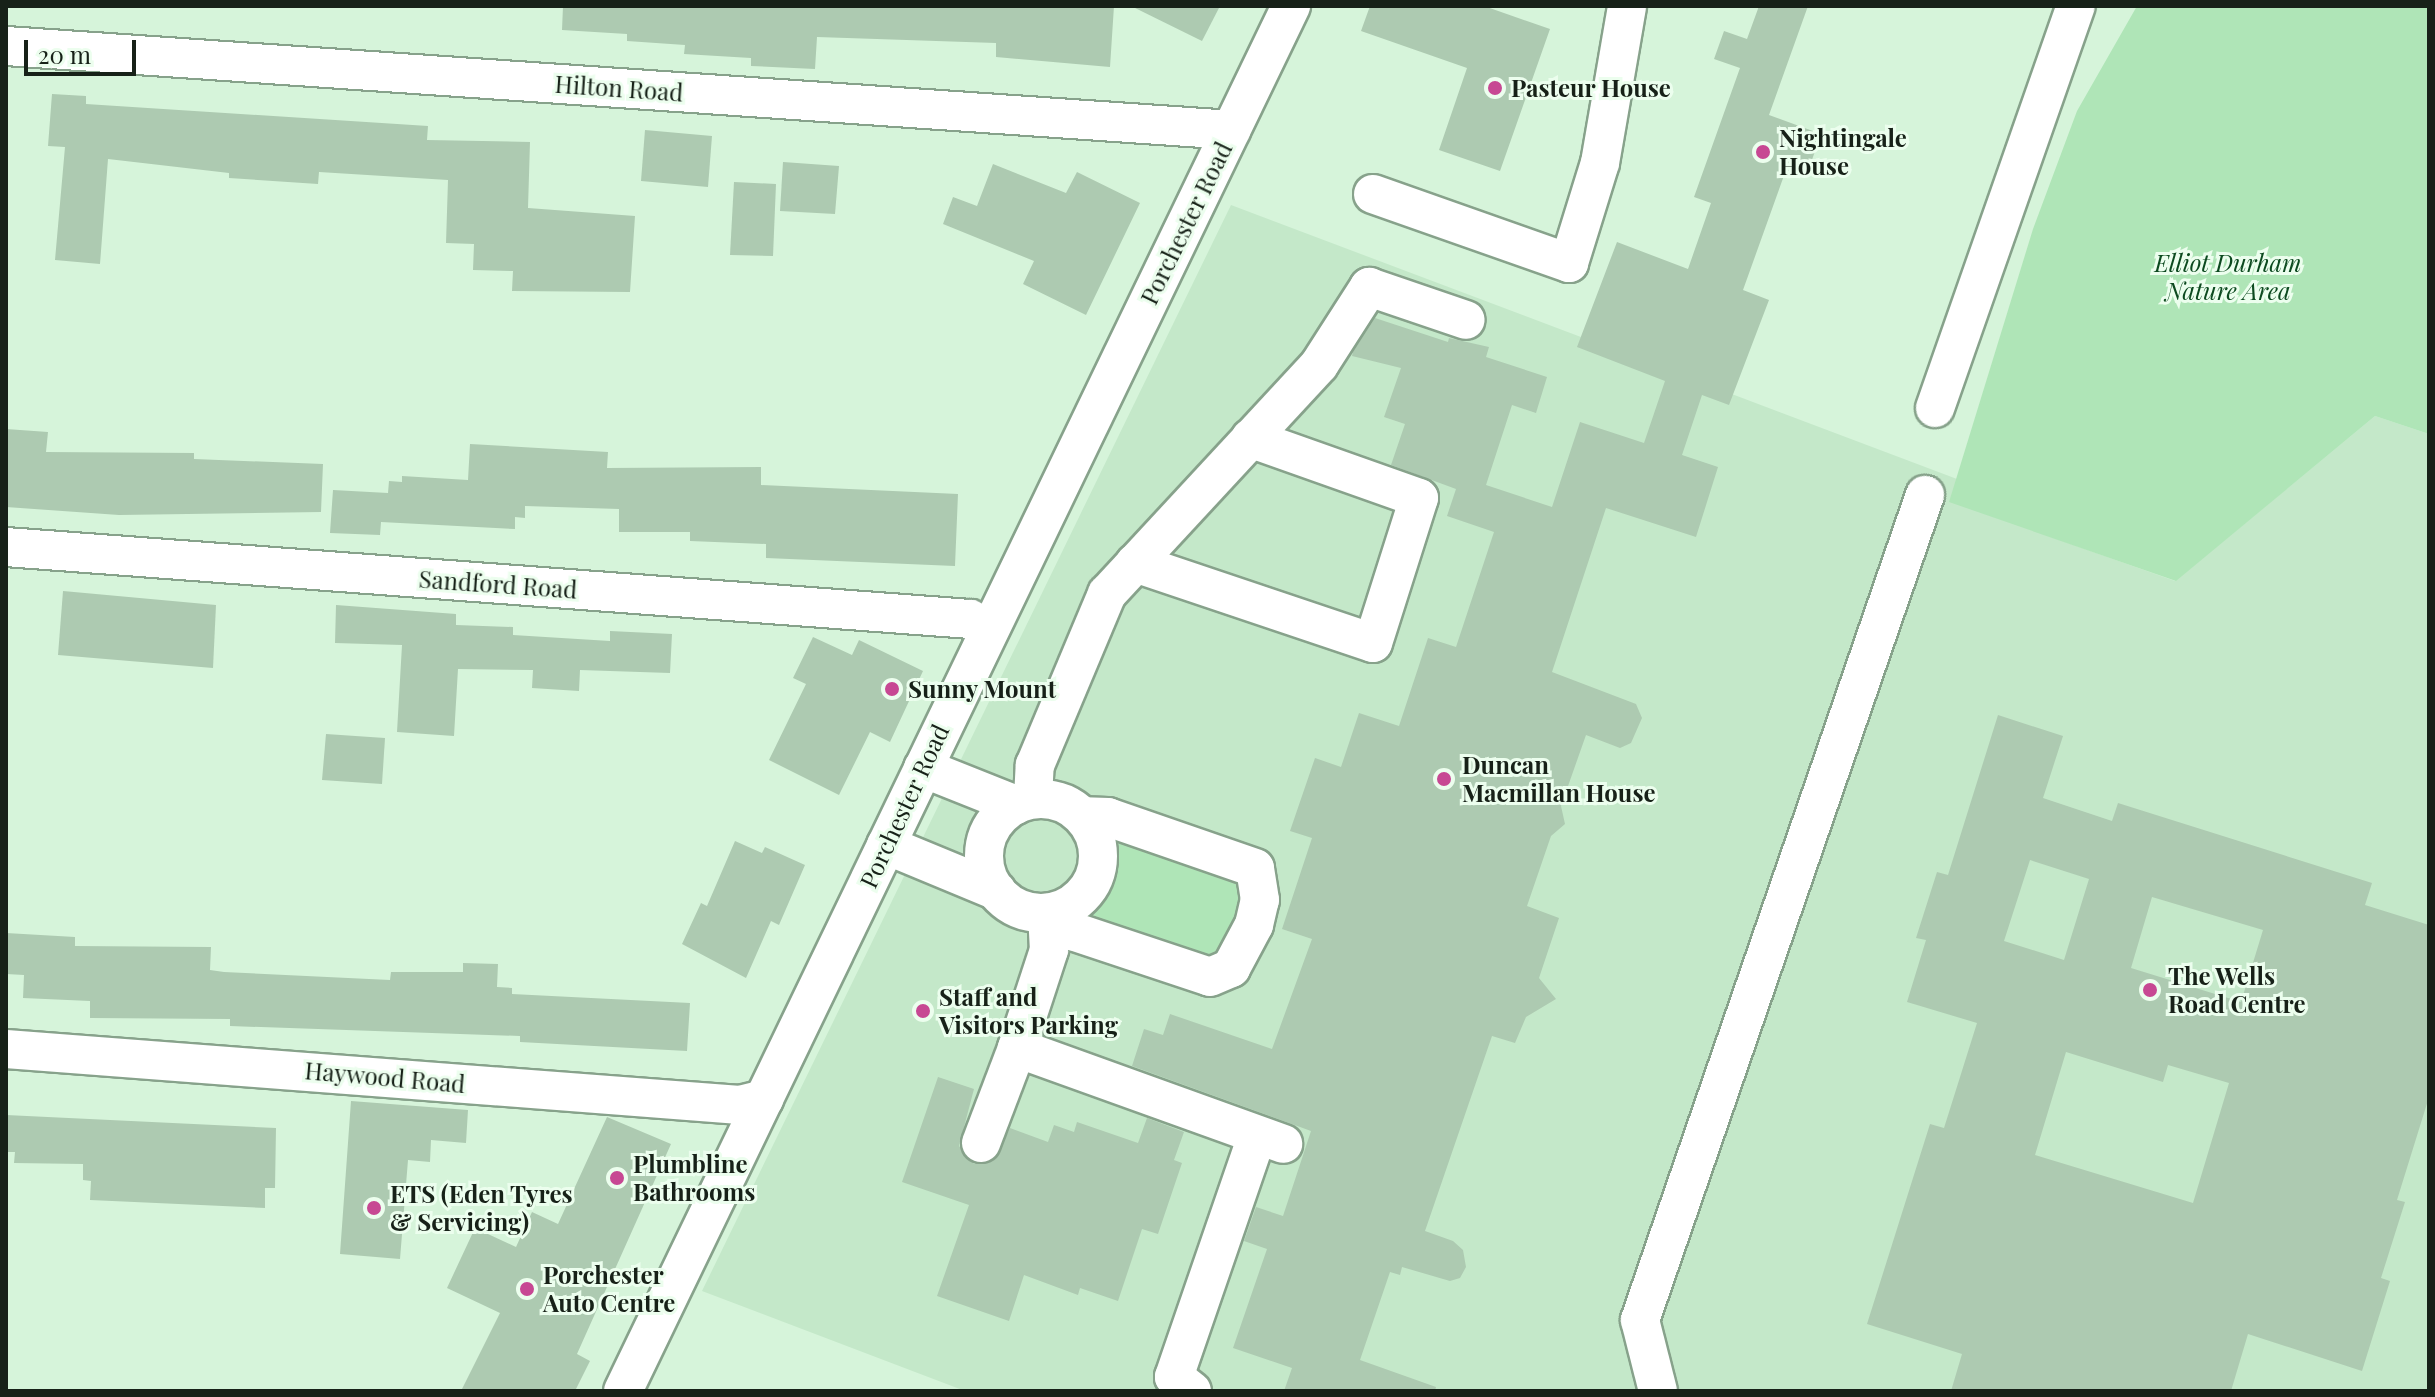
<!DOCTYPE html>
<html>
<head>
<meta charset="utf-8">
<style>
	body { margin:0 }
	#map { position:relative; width:2435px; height:1397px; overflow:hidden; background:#d6f4da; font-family:"Playfair Display",serif }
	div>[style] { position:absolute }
	.built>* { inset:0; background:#c4e8c9 }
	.green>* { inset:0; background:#afe5b7 }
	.building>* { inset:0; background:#adcab1 }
	.roads { filter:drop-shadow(2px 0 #87a28b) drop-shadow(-2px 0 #87a28b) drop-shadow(0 2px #87a28b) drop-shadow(0 -2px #87a28b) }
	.minor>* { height:38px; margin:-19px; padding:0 19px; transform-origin:19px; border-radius:19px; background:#fff }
	.minor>.ring { margin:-19px; padding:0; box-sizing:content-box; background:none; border:38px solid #fff; border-radius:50% }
	.dots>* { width:22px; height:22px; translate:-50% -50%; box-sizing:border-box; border:4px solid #ecfeee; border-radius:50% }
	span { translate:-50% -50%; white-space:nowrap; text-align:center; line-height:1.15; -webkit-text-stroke:6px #ecfeee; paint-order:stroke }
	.street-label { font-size:24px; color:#172118 }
	.poi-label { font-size:24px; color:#172118; font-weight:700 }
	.left { translate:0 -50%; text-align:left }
	.park-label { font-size:24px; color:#0c4a1f; font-style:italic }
	.frame { position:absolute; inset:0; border:8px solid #172118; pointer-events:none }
	.scale { position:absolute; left:24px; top:40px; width:112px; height:36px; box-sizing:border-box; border:4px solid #172118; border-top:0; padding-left:10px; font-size:24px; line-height:28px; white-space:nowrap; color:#172118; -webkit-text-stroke:6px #ecfeee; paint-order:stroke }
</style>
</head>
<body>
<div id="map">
	<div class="built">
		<i style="clip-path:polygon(1231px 205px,1957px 479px,1950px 501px,2175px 581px,2375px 416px,2429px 434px,2429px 1391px,965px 1391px,702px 1291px)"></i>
	</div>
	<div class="green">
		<i style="clip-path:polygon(2137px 6px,2429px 6px,2429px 434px,2375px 416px,2176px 581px,1949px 502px,2033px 229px,2077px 111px)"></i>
		<i style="clip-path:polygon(1114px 828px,1235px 870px,1245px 892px,1223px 950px,1199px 958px,1082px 915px,1105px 889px,1115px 856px)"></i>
	</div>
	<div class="building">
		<i style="clip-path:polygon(563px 6px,1114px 6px,1110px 67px,996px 57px,996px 43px,817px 37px,815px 69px,751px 66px,751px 58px,684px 54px,685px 45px,627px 41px,627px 34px,562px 30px)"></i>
		<i style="clip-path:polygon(1131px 6px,1220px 6px,1202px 41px)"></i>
		<i style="clip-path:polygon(1370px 6px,1484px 6px,1550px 29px,1500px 171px,1439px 150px,1467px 68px,1361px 31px)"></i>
		<i style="clip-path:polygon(1759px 6px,1808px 6px,1769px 115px,1821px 134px,1806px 177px,1786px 170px,1743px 290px,1769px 300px,1729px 405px,1702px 395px,1682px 455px,1718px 467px,1696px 537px,1606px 508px,1552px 672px,1636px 704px,1642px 718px,1631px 743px,1620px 748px,1586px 735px,1561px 806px,1565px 824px,1551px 836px,1527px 906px,1559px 918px,1539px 978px,1556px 999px,1526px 1017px,1515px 1043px,1492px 1036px,1425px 1231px,1453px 1241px,1463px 1250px,1466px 1267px,1460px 1278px,1450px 1281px,1402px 1267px,1400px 1275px,1390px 1272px,1360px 1360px,1436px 1387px,1435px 1391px,1284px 1391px,1292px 1368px,1233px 1348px,1267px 1249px,1244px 1241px,1256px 1207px,1283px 1216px,1311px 1131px,1132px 1066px,1144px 1029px,1163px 1035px,1170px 1014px,1272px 1049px,1312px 939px,1282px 929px,1312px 838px,1290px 831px,1315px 758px,1341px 767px,1359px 713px,1399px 726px,1428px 638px,1456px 647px,1494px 532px,1447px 516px,1456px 489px,1391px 465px,1405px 424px,1384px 417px,1401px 368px,1352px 356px,1353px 352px,1375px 318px,1448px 342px,1449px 338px,1489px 347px,1486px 357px,1547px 377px,1536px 413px,1512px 405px,1486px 485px,1552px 507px,1580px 422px,1644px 443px,1665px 381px,1577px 347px,1617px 242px,1688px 269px,1711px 203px,1694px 197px,1740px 68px,1714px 59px,1724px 31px,1747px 39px)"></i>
		<i style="clip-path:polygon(52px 94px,86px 96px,86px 104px,428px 126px,427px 140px,530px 142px,528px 208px,635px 216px,630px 292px,512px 291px,513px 271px,473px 270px,474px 244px,446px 243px,448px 180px,319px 172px,318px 184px,229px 178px,229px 173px,108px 159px,100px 264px,55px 260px,65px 147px,48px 146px)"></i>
		<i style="clip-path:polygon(645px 130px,712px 136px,708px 187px,641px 181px)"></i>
		<i style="clip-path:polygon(783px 162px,839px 166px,835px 214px,780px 211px)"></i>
		<i style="clip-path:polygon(993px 164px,1066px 193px,1077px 172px,1140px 203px,1086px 315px,1023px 284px,1034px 261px,943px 224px,953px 197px,977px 206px)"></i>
		<i style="clip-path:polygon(734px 182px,776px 184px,773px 256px,730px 255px)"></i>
		<i style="clip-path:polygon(6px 429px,48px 432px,46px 452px,194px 453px,194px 459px,323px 464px,321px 512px,119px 515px,6px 507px)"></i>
		<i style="clip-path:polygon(470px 444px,608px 452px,607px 468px,761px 467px,761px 485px,958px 494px,955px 566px,766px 558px,766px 544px,690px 541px,690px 532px,619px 532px,619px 509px,525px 506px,525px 518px,515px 517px,515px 529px,381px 522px,380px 535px,330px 533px,333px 490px,388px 493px,389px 481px,402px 482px,402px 476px,468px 480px)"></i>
		<i style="clip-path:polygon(63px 591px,216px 605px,213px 668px,58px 655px)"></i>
		<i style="clip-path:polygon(336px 605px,456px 614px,456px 625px,513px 627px,513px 635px,610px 641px,610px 631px,672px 634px,670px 673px,580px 670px,579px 691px,532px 688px,533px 670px,458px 669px,454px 736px,397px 732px,402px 645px,335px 643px)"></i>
		<i style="clip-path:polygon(813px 637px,852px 655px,859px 640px,923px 671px,890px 742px,870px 732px,839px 795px,769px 760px,806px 684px,793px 678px)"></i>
		<i style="clip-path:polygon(evenodd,1998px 715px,2063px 736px,2043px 798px,2112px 821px,2118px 803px,2372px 883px,2365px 905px,2429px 925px,2429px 1097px,2397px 1200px,2405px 1202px,2381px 1278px,2390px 1281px,2362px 1371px,2248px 1334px,2231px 1391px,1951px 1391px,1962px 1354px,1867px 1324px,1930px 1124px,1944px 1128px,1977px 1023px,1907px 1002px,1926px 940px,1916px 938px,1937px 872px,1948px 875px,1998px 715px,2030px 860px,2089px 879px,2064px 960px,2004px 941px,2030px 860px,1998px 715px,2152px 897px,2263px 930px,2241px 1002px,2131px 968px,2152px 897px,1998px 715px,2066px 1052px,2163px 1082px,2168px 1065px,2229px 1083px,2193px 1203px,2035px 1155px,2066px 1052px)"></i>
		<i style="clip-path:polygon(326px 734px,385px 738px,382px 784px,322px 780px)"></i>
		<i style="clip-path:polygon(735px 841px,762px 853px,765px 847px,805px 865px,779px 925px,771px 921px,746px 978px,682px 944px,701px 903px,707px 906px)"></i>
		<i style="clip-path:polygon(6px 933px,75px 937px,75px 946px,211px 947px,210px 970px,224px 972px,390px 980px,391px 972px,463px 972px,463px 963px,498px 964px,497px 987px,512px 988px,512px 994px,690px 1003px,687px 1051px,520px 1042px,520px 1036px,230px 1026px,230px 1019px,90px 1018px,90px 1001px,23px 998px,24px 975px,6px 974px)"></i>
		<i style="clip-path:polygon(938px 1077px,974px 1089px,959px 1146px,974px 1164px,995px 1159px,1010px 1128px,1048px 1142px,1054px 1125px,1074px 1132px,1077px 1122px,1138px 1143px,1147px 1118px,1184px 1132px,1174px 1160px,1182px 1163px,1158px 1234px,1142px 1229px,1118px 1301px,1080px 1288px,1078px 1295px,1024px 1275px,1009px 1321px,937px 1296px,969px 1205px,902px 1182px)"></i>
		<i style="clip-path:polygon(351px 1101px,468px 1110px,466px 1143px,431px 1140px,430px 1162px,408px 1160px,400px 1259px,340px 1254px)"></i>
		<i style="clip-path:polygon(6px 1115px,276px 1128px,275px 1188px,265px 1188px,265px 1208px,90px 1200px,91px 1181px,83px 1180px,83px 1164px,14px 1163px,15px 1152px,6px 1152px)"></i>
		<i style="clip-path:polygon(607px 1117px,671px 1144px,577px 1354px,590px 1361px,575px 1391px,461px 1391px,500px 1313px,447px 1288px,475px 1228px,516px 1247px,532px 1212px,558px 1224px)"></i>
	</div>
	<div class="roads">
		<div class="minor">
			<i style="left:6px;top:46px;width:1228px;rotate:3.92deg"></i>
			<i style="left:1373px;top:194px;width:208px;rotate:19.4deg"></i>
			<i style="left:1569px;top:263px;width:105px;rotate:-72.8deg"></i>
			<i style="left:1600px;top:163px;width:159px;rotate:-80.2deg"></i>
			<i style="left:1935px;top:408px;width:426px;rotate:-70.7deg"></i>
			<i style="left:6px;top:547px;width:967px;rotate:4.27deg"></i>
			<i style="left:970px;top:619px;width:20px;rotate:27deg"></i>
			<i style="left:1135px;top:563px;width:251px;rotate:18.6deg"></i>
			<i style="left:1373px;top:643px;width:152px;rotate:-72.4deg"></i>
			<i style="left:1419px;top:498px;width:179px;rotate:-160.5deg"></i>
			<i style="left:923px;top:768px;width:100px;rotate:21.7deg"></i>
			<i style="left:1033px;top:798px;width:33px;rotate:-87deg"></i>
			<i style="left:1035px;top:765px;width:186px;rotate:-67.2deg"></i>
			<i style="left:1107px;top:594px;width:312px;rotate:-47.2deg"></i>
			<i style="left:1319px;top:365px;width:93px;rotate:-57.3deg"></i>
			<i style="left:1369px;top:287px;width:102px;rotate:18.8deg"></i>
			<i class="ring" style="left:984px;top:799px;width:76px;height:76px"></i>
			<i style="left:886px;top:845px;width:120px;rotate:22.5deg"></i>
			<i style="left:1047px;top:913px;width:31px;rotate:36deg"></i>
			<i style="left:1072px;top:931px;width:145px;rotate:18.4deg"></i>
			<i style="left:1210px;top:977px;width:23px;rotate:-23deg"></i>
			<i style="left:1231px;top:968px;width:49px;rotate:-61.9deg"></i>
			<i style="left:1254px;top:925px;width:26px;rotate:-77deg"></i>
			<i style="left:1260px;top:900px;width:32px;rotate:-99deg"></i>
			<i style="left:1255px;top:868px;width:156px;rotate:-160.9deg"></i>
			<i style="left:1108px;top:817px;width:23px;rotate:-178deg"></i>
			<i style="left:1047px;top:913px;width:37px;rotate:87deg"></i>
			<i style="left:1049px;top:950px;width:103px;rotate:108.1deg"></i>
			<i style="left:1017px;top:1048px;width:283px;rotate:19.8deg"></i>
			<i style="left:6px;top:1049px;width:736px;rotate:4.36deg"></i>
			<i style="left:740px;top:1105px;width:25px;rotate:-14deg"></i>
			<i style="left:981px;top:1143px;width:102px;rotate:-69.2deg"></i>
			<i style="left:623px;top:1391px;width:1538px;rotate:-64.25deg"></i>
			<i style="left:1192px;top:1391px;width:23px;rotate:-142deg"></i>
			<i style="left:1174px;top:1377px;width:255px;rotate:-71deg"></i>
			<i style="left:1658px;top:1391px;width:73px;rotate:-104.2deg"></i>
			<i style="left:1640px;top:1320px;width:873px;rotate:-70.94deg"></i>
		</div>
	</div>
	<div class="dots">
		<i style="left:1495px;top:88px;background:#c74893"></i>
		<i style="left:1763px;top:152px;background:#c74893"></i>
		<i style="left:892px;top:689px;background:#c74893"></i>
		<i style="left:1444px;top:779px;background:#c74893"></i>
		<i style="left:2150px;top:990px;background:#c74893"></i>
		<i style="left:923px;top:1011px;background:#c74893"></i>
		<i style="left:617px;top:1178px;background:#c74893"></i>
		<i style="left:374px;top:1208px;background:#c74893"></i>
		<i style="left:527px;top:1289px;background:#c74893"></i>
	</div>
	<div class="street-label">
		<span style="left:619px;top:88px;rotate:4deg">Hilton Road</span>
		<span style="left:1186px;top:223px;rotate:-64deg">Porchester Road</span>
		<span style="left:498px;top:584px;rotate:4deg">Sandford Road</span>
		<span style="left:904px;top:806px;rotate:-65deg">Porchester Road</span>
		<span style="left:385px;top:1077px;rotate:5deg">Haywood Road</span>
	</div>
	<div class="poi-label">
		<span class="left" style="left:1511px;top:88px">Pasteur House</span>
		<span class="left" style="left:1779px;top:152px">Nightingale<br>House</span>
		<span class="left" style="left:908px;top:689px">Sunny Mount</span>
		<span class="left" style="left:1462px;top:779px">Duncan<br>Macmillan House</span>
		<span class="left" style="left:2168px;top:990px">The Wells<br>Road Centre</span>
		<span class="left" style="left:939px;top:1011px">Staff and<br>Visitors Parking</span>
		<span class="left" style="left:633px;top:1178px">Plumbline<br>Bathrooms</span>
		<span class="left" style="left:390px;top:1208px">ETS (Eden Tyres<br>&amp; Servicing)</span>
		<span class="left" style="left:543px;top:1289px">Porchester<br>Auto Centre</span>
	</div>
	<div class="park-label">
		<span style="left:2228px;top:277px">Elliot Durham<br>Nature Area</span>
	</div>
	<div class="frame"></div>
	<div class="scale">20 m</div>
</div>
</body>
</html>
